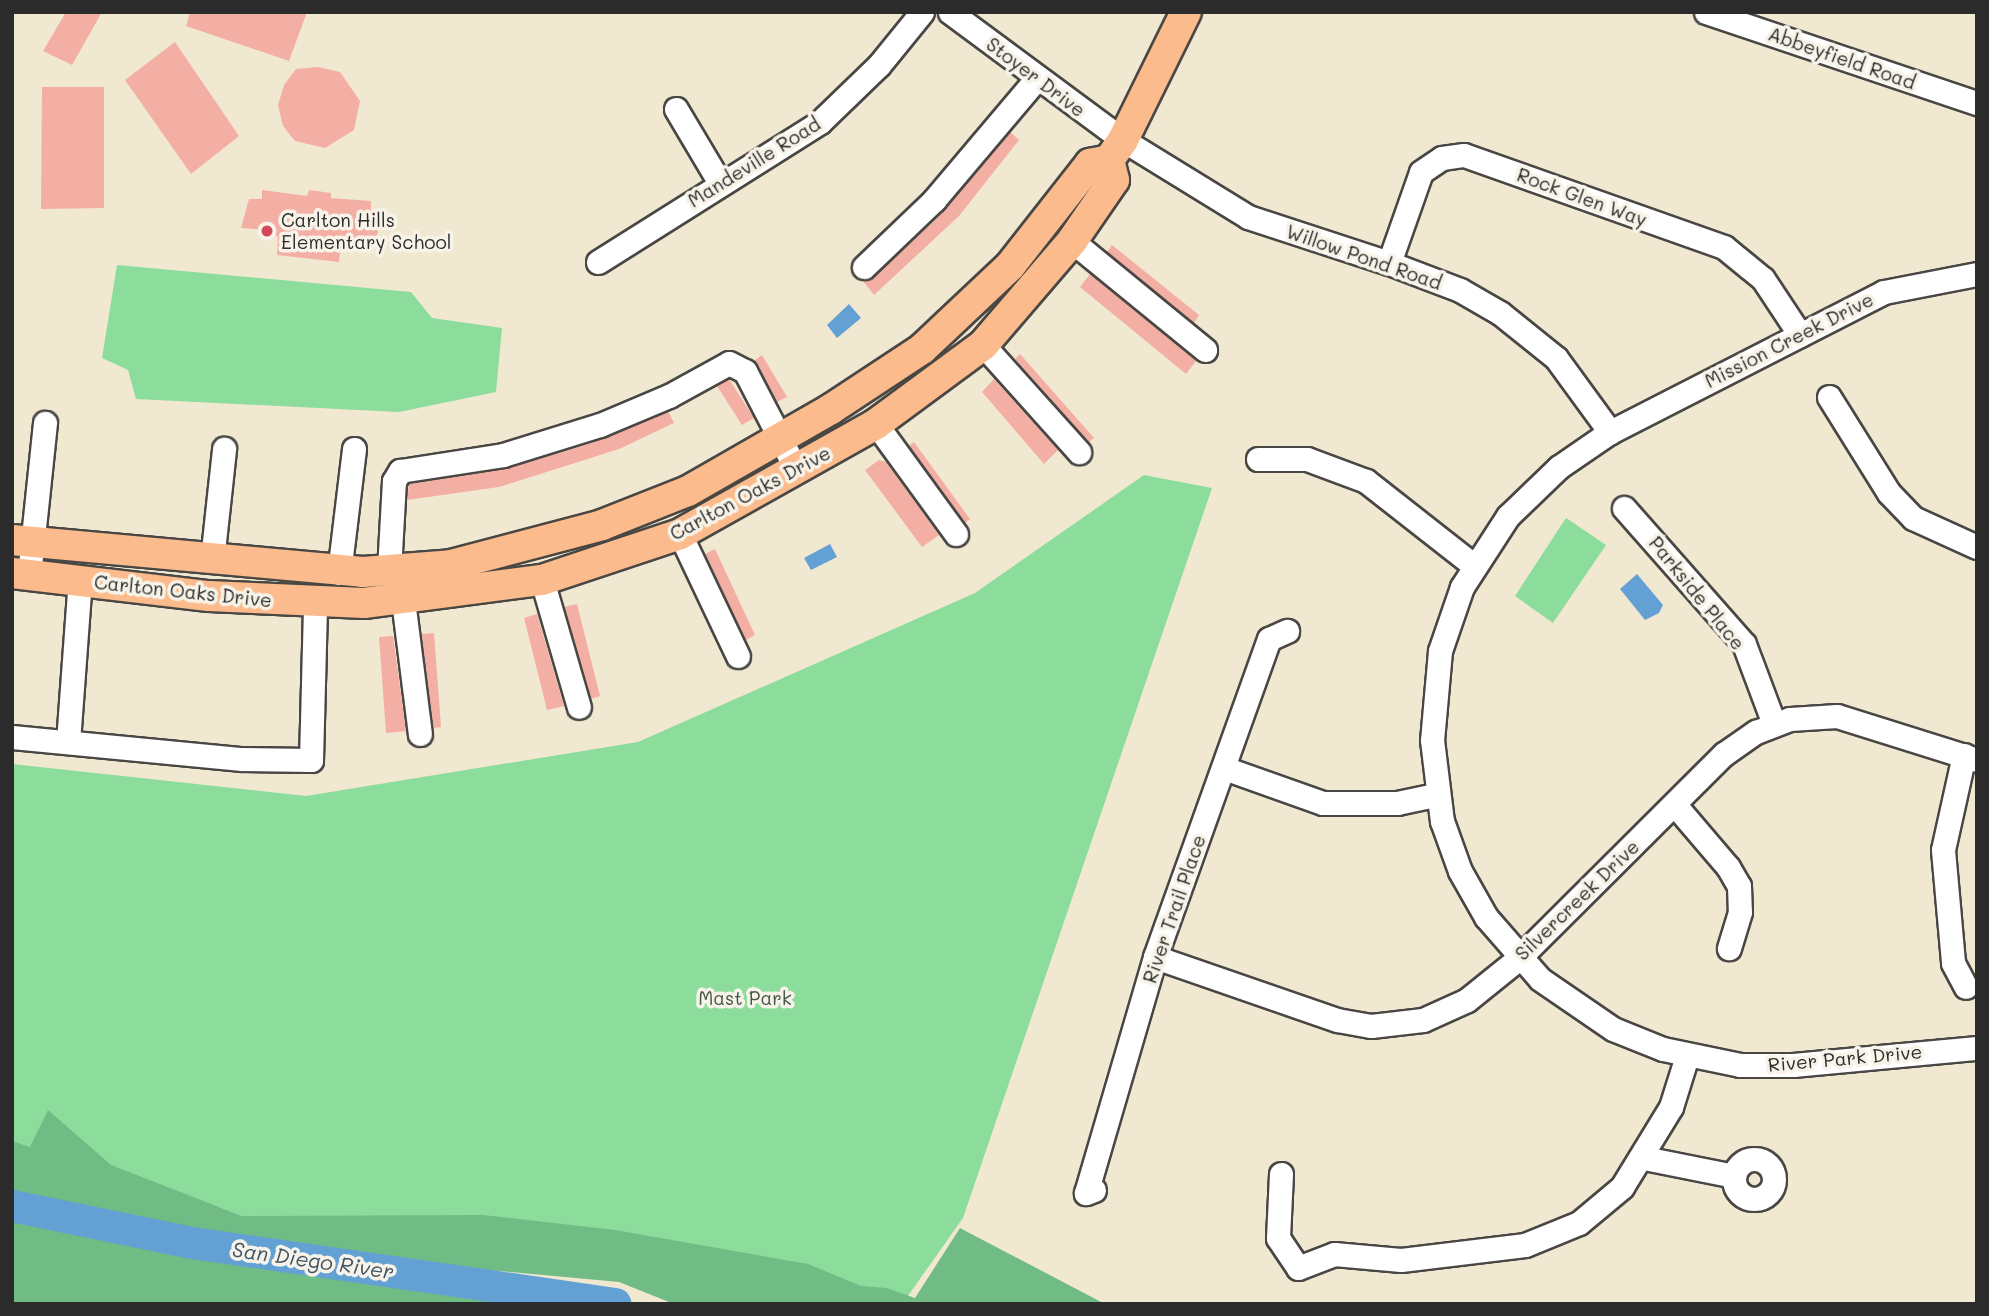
<!DOCTYPE html>
<html>
<head>
<meta charset="utf-8">
<style>
	body { margin:0 }
	#map { position:relative; width:1989px; height:1316px; overflow:hidden; background:#f1e8d1; font-family:Mali,sans-serif }
	div>[style] { position:absolute }
	.green>* { inset:0; background:#8cdc9c }
	.forest>* { inset:0; background:#71bc84 }
	.water>* { inset:0; background:#63a1d5 }
	.river>* { height:32px; margin:-16px; padding:0 16px; transform-origin:16px; border-radius:16px; background:#63a1d5 }
	.building>* { inset:0; background:#f4afa4 }
	.roads { filter:drop-shadow(2px 0 #494744) drop-shadow(-2px 0 #494744) drop-shadow(0 2px #494744) drop-shadow(0 -2px #494744) }
	.minor>* { height:23px; margin:-11.5px; padding:0 11.5px; transform-origin:11.5px; border-radius:11.5px; background:#fff }
	.minor>.ring { margin:-11.5px; padding:0; box-sizing:content-box; background:none; border:23px solid #fff; border-radius:50% }
	.major>* { height:30px; margin:-15px; padding:0 15px; transform-origin:15px; border-radius:15px; background:#fbbb8c }
	.dots>* { width:19px; height:19px; translate:-50% -50%; box-sizing:border-box; border:4px solid #f7f3e8; border-radius:50% }
	span { translate:-50% -50%; white-space:nowrap; text-align:center; line-height:1.15; -webkit-text-stroke:7px #f7f3e8; paint-order:stroke }
	.street-label { font-size:19px; color:#2b2b2b }
	.poi-label { font-size:19px; color:#2b2b2b }
	.left { translate:0 -50%; text-align:left }
	.park-label { font-size:19px; color:#435747 }
	.water-label { font-size:21px; color:#3f5466; font-style:italic }
	.frame { position:absolute; inset:0; border:14px solid #2b2b2b; pointer-events:none }
</style>
</head>
<body>
<div id="map">
	<div class="green">
		<i style="clip-path:polygon(117px 265px,411px 292px,432px 318px,502px 328px,496px 392px,399px 412px,136px 399px,128px 370px,102px 358px)"></i>
		<i style="clip-path:polygon(1144px 475px,1212px 488px,963px 1218px,905px 1300px,286px 1216px,242px 1216px,219px 1207px,12px 1181px,12px 764px,306px 796px,638px 742px,975px 593px)"></i>
		<i style="clip-path:polygon(1566px 518px,1606px 545px,1553px 623px,1515px 596px)"></i>
	</div>
	<div class="forest">
		<i style="clip-path:polygon(48px 1110px,111px 1165px,242px 1216px,483px 1215px,615px 1230px,808px 1264px,861px 1286px,887px 1288px,915px 1298px,960px 1228px,1105px 1304px,674px 1304px,619px 1282px,313px 1254px,12px 1199px,12px 1141px,30px 1147px)"></i>
		<i style="clip-path:polygon(12px 1219px,191px 1254px,542px 1304px,12px 1304px)"></i>
	</div>
	<div class="water">
		<i style="clip-path:polygon(849px 304px,861px 318px,837px 338px,827px 325px)"></i>
		<i style="clip-path:polygon(830px 544px,837px 557px,811px 570px,804px 558px)"></i>
		<i style="clip-path:polygon(1637px 574px,1663px 605px,1659px 613px,1645px 620px,1620px 589px)"></i>
	</div>
	<div class="river">
		<i style="left:12px;top:1206px;width:184px;rotate:11.6deg"></i>
		<i style="left:192px;top:1243px;width:428px;rotate:8.2deg"></i>
	</div>
	<div class="building">
		<i style="clip-path:polygon(66px 12px,102px 12px,72px 65px,43px 51px)"></i>
		<i style="clip-path:polygon(190px 12px,307px 12px,289px 61px,186px 26px)"></i>
		<i style="clip-path:polygon(175px 42px,239px 136px,191px 174px,125px 80px)"></i>
		<i style="clip-path:polygon(318px 67px,340px 72px,360px 101px,354px 130px,325px 148px,295px 141px,283px 126px,278px 105px,284px 85px,296px 69px)"></i>
		<i style="clip-path:polygon(42px 87px,104px 87px,104px 208px,41px 209px)"></i>
		<i style="clip-path:polygon(1010px 132px,1019px 140px,959px 216px,874px 295px,863px 281px,874px 277px,935px 220px)"></i>
		<i style="clip-path:polygon(262px 190px,307px 196px,309px 190px,331px 193px,331px 198px,371px 201px,371px 211px,382px 212px,376px 241px,367px 241px,367px 246px,341px 244px,339px 262px,277px 255px,278px 237px,265px 230px,241px 228px,249px 199px,262px 199px)"></i>
		<i style="clip-path:polygon(1112px 245px,1199px 315px,1194px 323px,1107px 252px)"></i>
		<i style="clip-path:polygon(1090px 274px,1196px 361px,1186px 374px,1080px 287px)"></i>
		<i style="clip-path:polygon(1020px 354px,1094px 438px,1089px 442px,1015px 359px)"></i>
		<i style="clip-path:polygon(762px 355px,787px 397px,777px 402px,754px 361px)"></i>
		<i style="clip-path:polygon(729px 379px,754px 418px,742px 425px,717px 386px)"></i>
		<i style="clip-path:polygon(994px 379px,1058px 450px,1044px 464px,982px 392px)"></i>
		<i style="clip-path:polygon(668px 411px,674px 423px,619px 449px,499px 487px,407px 500px,409px 484px,507px 468px,592px 443px)"></i>
		<i style="clip-path:polygon(914px 442px,970px 519px,965px 523px,909px 446px)"></i>
		<i style="clip-path:polygon(879px 460px,886px 462px,939px 535px,922px 547px,865px 470px)"></i>
		<i style="clip-path:polygon(715px 549px,755px 635px,746px 640px,705px 554px)"></i>
		<i style="clip-path:polygon(577px 604px,600px 696px,591px 699px,564px 607px)"></i>
		<i style="clip-path:polygon(537px 614px,564px 706px,547px 710px,524px 618px)"></i>
		<i style="clip-path:polygon(434px 633px,441px 727px,433px 728px,421px 634px)"></i>
		<i style="clip-path:polygon(393px 636px,406px 731px,386px 733px,379px 637px)"></i>
	</div>
	<div class="roads">
		<div class="minor">
			<i style="left:950px;top:12px;width:215px;rotate:36.5deg"></i>
			<i style="left:1123px;top:140px;width:147px;rotate:31.6deg"></i>
			<i style="left:1248px;top:217px;width:148px;rotate:18.1deg"></i>
			<i style="left:1389px;top:263px;width:76px;rotate:20.8deg"></i>
			<i style="left:1460px;top:290px;width:46px;rotate:29.9deg"></i>
			<i style="left:1500px;top:313px;width:72px;rotate:38.8deg"></i>
			<i style="left:1556px;top:358px;width:92px;rotate:53.9deg"></i>
			<i style="left:1706px;top:12px;width:286px;rotate:18.6deg"></i>
			<i style="left:676px;top:109px;width:86px;rotate:59.3deg"></i>
			<i style="left:1072px;top:241px;width:172px;rotate:39.3deg"></i>
			<i style="left:598px;top:262px;width:262px;rotate:-32.2deg"></i>
			<i style="left:820px;top:122px;width:82px;rotate:-44deg"></i>
			<i style="left:879px;top:65px;width:68px;rotate:-50.9deg"></i>
			<i style="left:1389px;top:263px;width:96px;rotate:-70.6deg"></i>
			<i style="left:1421px;top:172px;width:25px;rotate:-34deg"></i>
			<i style="left:1442px;top:158px;width:22px;rotate:-8deg"></i>
			<i style="left:1464px;top:155px;width:276px;rotate:19.5deg"></i>
			<i style="left:1724px;top:247px;width:50px;rotate:39.4deg"></i>
			<i style="left:1763px;top:279px;width:67px;rotate:56.5deg"></i>
			<i style="left:864px;top:267px;width:97px;rotate:-43.7deg"></i>
			<i style="left:934px;top:200px;width:160px;rotate:-49.8deg"></i>
			<i style="left:1977px;top:274px;width:95px;rotate:169deg"></i>
			<i style="left:1884px;top:292px;width:308px;rotate:152.9deg"></i>
			<i style="left:1610px;top:432px;width:62px;rotate:145.5deg"></i>
			<i style="left:1559px;top:467px;width:71px;rotate:136.1deg"></i>
			<i style="left:1508px;top:516px;width:85px;rotate:122.9deg"></i>
			<i style="left:1462px;top:587px;width:68px;rotate:109deg"></i>
			<i style="left:1440px;top:651px;width:89px;rotate:95.1deg"></i>
			<i style="left:1432px;top:740px;width:82px;rotate:83deg"></i>
			<i style="left:1442px;top:821px;width:53px;rotate:70.2deg"></i>
			<i style="left:1460px;top:871px;width:53px;rotate:60.5deg"></i>
			<i style="left:1486px;top:917px;width:82px;rotate:48.9deg"></i>
			<i style="left:1540px;top:979px;width:88px;rotate:34.4deg"></i>
			<i style="left:1613px;top:1029px;width:54px;rotate:21.8deg"></i>
			<i style="left:1663px;top:1049px;width:79px;rotate:11.7deg"></i>
			<i style="left:1740px;top:1065px;width:53px"></i>
			<i style="left:1793px;top:1065px;width:185px;rotate:-5.3deg"></i>
			<i style="left:983px;top:345px;width:144px;rotate:48.1deg"></i>
			<i style="left:1829px;top:397px;width:113px;rotate:58deg"></i>
			<i style="left:1889px;top:493px;width:35px;rotate:46deg"></i>
			<i style="left:1913px;top:518px;width:70px;rotate:24.4deg"></i>
			<i style="left:876px;top:424px;width:136px;rotate:54deg"></i>
			<i style="left:1258px;top:459px;width:49px"></i>
			<i style="left:1307px;top:459px;width:63px;rotate:20.4deg"></i>
			<i style="left:1366px;top:481px;width:136px;rotate:38.1deg"></i>
			<i style="left:1624px;top:508px;width:181px;rotate:48.6deg"></i>
			<i style="left:1744px;top:644px;width:85px;rotate:69.4deg"></i>
			<i style="left:680px;top:534px;width:135px;rotate:64.6deg"></i>
			<i style="left:212px;top:560px;width:112px;rotate:-83.8deg"></i>
			<i style="left:389px;top:570px;width:89px;rotate:-86.8deg"></i>
			<i style="left:394px;top:481px;width:12px;rotate:-59deg"></i>
			<i style="left:400px;top:471px;width:104px;rotate:-8.8deg"></i>
			<i style="left:503px;top:455px;width:102px;rotate:-17.2deg"></i>
			<i style="left:600px;top:425px;width:75px;rotate:-22.8deg"></i>
			<i style="left:669px;top:396px;width:68px;rotate:-28.8deg"></i>
			<i style="left:729px;top:363px;width:18px;rotate:27deg"></i>
			<i style="left:745px;top:371px;width:110px;rotate:62.5deg"></i>
			<i style="left:339px;top:573px;width:125px;rotate:-83.1deg"></i>
			<i style="left:29px;top:575px;width:153px;rotate:-84deg"></i>
			<i style="left:542px;top:580px;width:132px;rotate:73.8deg"></i>
			<i style="left:403px;top:600px;width:135px;rotate:82.8deg"></i>
			<i style="left:12px;top:737px;width:231px;rotate:5.5deg"></i>
			<i style="left:242px;top:759px;width:69px;rotate:0.8deg"></i>
			<i style="left:311px;top:760px;width:157px;rotate:-88.5deg"></i>
			<i style="left:68px;top:742px;width:162px;rotate:-85.8deg"></i>
			<i style="left:1964px;top:755px;width:97px;rotate:102.5deg"></i>
			<i style="left:1943px;top:850px;width:113px;rotate:84.9deg"></i>
			<i style="left:1953px;top:963px;width:27px;rotate:62deg"></i>
			<i style="left:1224px;top:768px;width:105px;rotate:19.5deg"></i>
			<i style="left:1323px;top:803px;width:74px"></i>
			<i style="left:1397px;top:803px;width:40px;rotate:-12deg"></i>
			<i style="left:1675px;top:805px;width:82px;rotate:49.5deg"></i>
			<i style="left:1728px;top:867px;width:22px;rotate:60deg"></i>
			<i style="left:1739px;top:886px;width:26px;rotate:88deg"></i>
			<i style="left:1740px;top:912px;width:38px;rotate:107deg"></i>
			<i style="left:1155px;top:957px;width:193px;rotate:19.1deg"></i>
			<i style="left:1337px;top:1020px;width:35px;rotate:10deg"></i>
			<i style="left:1371px;top:1026px;width:52px;rotate:-6.6deg"></i>
			<i style="left:1423px;top:1020px;width:48px;rotate:-24.4deg"></i>
			<i style="left:1467px;top:1000px;width:67px;rotate:-38.9deg"></i>
			<i style="left:1519px;top:958px;width:289px;rotate:-44.9deg"></i>
			<i style="left:1724px;top:754px;width:39px;rotate:-35deg"></i>
			<i style="left:1756px;top:732px;width:36px;rotate:-21deg"></i>
			<i style="left:1790px;top:719px;width:47px;rotate:-3.7deg"></i>
			<i style="left:1837px;top:716px;width:147px;rotate:17.4deg"></i>
			<i style="left:1644px;top:1158px;width:92px;rotate:11.3deg"></i>
			<i class="ring" style="left:1734px;top:1159px;width:17px;height:17px"></i>
			<i style="left:1281px;top:1174px;width:64px;rotate:92.7deg"></i>
			<i style="left:1278px;top:1238px;width:36px;rotate:56deg"></i>
			<i style="left:1298px;top:1268px;width:39px;rotate:-21deg"></i>
			<i style="left:1334px;top:1254px;width:67px;rotate:5.1deg"></i>
			<i style="left:1401px;top:1260px;width:125px;rotate:-6.9deg"></i>
			<i style="left:1525px;top:1245px;width:58px;rotate:-22.2deg"></i>
			<i style="left:1579px;top:1223px;width:56px;rotate:-39.9deg"></i>
			<i style="left:1622px;top:1187px;width:94px;rotate:-58.5deg"></i>
			<i style="left:1671px;top:1107px;width:53px;rotate:-72.6deg"></i>
			<i style="left:1094px;top:1190px;width:9px;rotate:159deg"></i>
			<i style="left:1086px;top:1193px;width:246px;rotate:-73.7deg"></i>
			<i style="left:1155px;top:957px;width:338px;rotate:-70.3deg"></i>
			<i style="left:1269px;top:639px;width:20px;rotate:-24deg"></i>
		</div>
		<div class="major">
			<i style="left:12px;top:540px;width:352px;rotate:5.2deg"></i>
			<i style="left:363px;top:572px;width:88px;rotate:-4.5deg"></i>
			<i style="left:451px;top:565px;width:156px;rotate:-14.8deg"></i>
			<i style="left:602px;top:525px;width:92px;rotate:-21.6deg"></i>
			<i style="left:688px;top:491px;width:165px;rotate:-29.8deg"></i>
			<i style="left:831px;top:409px;width:109px;rotate:-33.4deg"></i>
			<i style="left:922px;top:349px;width:121px;rotate:-43.3deg"></i>
			<i style="left:1010px;top:266px;width:130px;rotate:-51.9deg"></i>
			<i style="left:1090px;top:164px;width:19px;rotate:-12deg"></i>
			<i style="left:1109px;top:160px;width:24px;rotate:-55deg"></i>
			<i style="left:1123px;top:140px;width:143px;rotate:-63.8deg"></i>
			<i style="left:12px;top:573px;width:198px;rotate:6.7deg"></i>
			<i style="left:209px;top:596px;width:155px;rotate:2.6deg"></i>
			<i style="left:364px;top:603px;width:179px;rotate:-7.4deg"></i>
			<i style="left:542px;top:580px;width:145px;rotate:-18.4deg"></i>
			<i style="left:680px;top:534px;width:225px;rotate:-29.3deg"></i>
			<i style="left:876px;top:424px;width:133px;rotate:-36.4deg"></i>
			<i style="left:983px;top:345px;width:137px;rotate:-49.4deg"></i>
			<i style="left:1072px;top:241px;width:74px;rotate:-55.5deg"></i>
			<i style="left:1114px;top:180px;width:21px;rotate:-104deg"></i>
		</div>
	</div>
	<div class="dots">
		<i style="left:267px;top:231px;background:#d1495b"></i>
	</div>
	<div class="street-label">
		<span style="left:1842px;top:58px;rotate:19deg">Abbeyfield Road</span>
		<span style="left:1036px;top:77px;rotate:37deg">Stoyer Drive</span>
		<span style="left:754px;top:162px;rotate:-32deg">Mandeville Road</span>
		<span style="left:1582px;top:197px;rotate:20deg">Rock Glen Way</span>
		<span style="left:1364px;top:257px;rotate:19deg">Willow Pond Road</span>
		<span style="left:1789px;top:340px;rotate:-27deg">Mission Creek Drive</span>
		<span style="left:750px;top:493px;rotate:-28deg">Carlton Oaks Drive</span>
		<span style="left:183px;top:591px;rotate:6deg">Carlton Oaks Drive</span>
		<span style="left:1697px;top:593px;rotate:51deg">Parkside Place</span>
		<span style="left:1577px;top:900px;rotate:-44deg">Silvercreek Drive</span>
		<span style="left:1174px;top:909px;rotate:-71deg">River Trail Place</span>
		<span style="left:1845px;top:1058px;rotate:-5deg">River Park Drive</span>
	</div>
	<div class="poi-label">
		<span class="left" style="left:281px;top:231px">Carlton Hills<br>Elementary School</span>
	</div>
	<div class="park-label">
		<span style="left:745px;top:998px">Mast Park</span>
	</div>
	<div class="water-label">
		<span style="left:313px;top:1260px;rotate:8deg">San Diego River</span>
	</div>
	<div class="frame"></div>
</div>
</body>
</html>
